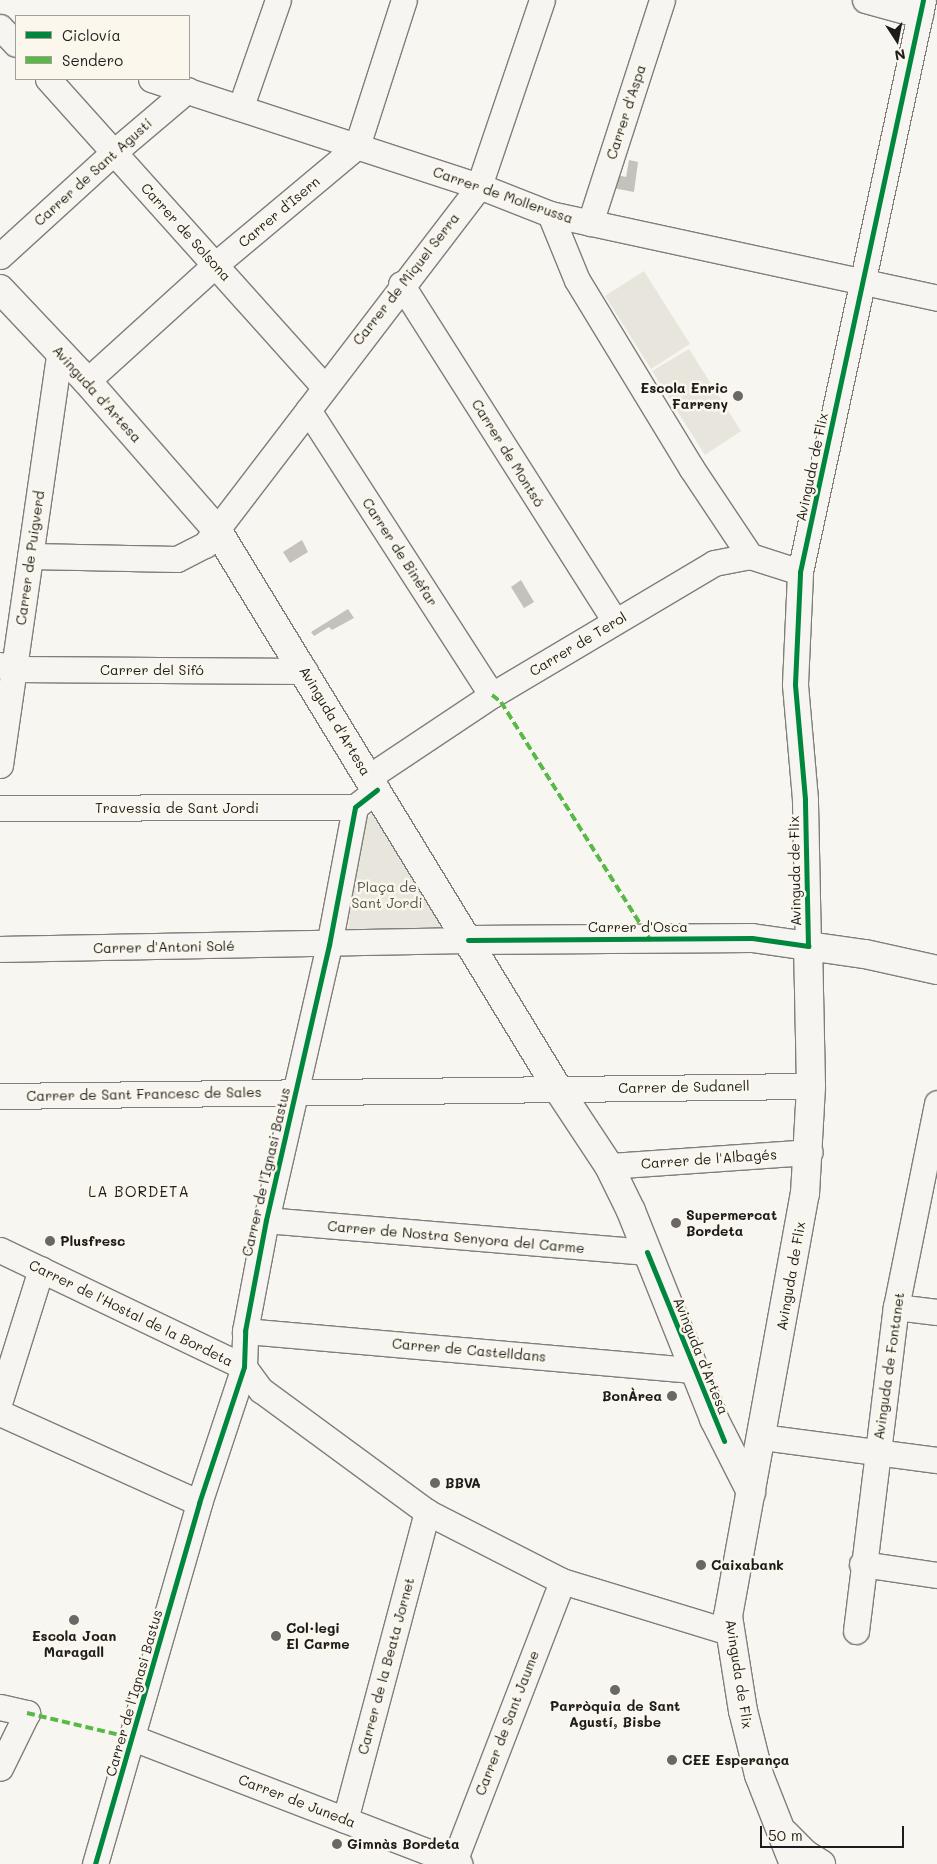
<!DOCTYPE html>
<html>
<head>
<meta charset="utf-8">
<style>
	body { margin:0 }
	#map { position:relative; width:937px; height:1864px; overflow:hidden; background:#f8f6f0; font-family:Mali,sans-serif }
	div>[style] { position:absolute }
	.green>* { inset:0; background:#e8e5dd }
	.water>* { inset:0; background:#c5c2bc }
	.roads { filter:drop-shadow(1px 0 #7f7e7b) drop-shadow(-1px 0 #7f7e7b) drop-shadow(0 1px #7f7e7b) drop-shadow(0 -1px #7f7e7b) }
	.minor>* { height:25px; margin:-12.5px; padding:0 12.5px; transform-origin:12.5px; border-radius:12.5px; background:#f6f5f1 }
	.major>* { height:28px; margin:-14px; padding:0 14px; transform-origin:14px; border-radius:14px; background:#f6f5f1 }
	.quiet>* { height:4px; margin-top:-2px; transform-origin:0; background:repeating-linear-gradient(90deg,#58b947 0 8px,transparent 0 12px) }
	.cycleway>* { height:5px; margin:-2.5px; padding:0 2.5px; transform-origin:2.5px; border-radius:2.5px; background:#00873e }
	.dots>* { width:14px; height:14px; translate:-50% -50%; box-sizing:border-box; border:2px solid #fbf7ec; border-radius:50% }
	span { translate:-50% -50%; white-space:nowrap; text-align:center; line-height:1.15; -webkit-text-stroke:5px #fbf7ec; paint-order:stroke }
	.street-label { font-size:14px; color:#1c1c1c }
	.poi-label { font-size:14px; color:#1c1c1c; font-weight:700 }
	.right { translate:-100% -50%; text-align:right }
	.left { translate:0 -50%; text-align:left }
	.park-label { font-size:14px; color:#555451 }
	.neighbourhood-label { font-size:15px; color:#1c1c1c; letter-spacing:1px }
	.legend { position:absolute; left:15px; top:15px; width:175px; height:65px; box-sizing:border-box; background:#fbf7ec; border:1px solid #a29f99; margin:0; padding:6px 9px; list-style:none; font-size:15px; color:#1c1c1c }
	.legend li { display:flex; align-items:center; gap:10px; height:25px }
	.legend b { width:25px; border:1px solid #a29f99 }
	.north { position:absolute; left:872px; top:15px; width:50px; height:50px; -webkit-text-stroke:4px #fbf7ec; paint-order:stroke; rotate:169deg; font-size:14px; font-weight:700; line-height:20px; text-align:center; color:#1c1c1c }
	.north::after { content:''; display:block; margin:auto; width:18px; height:22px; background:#1c1c1c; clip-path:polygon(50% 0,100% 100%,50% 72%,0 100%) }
	.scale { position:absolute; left:760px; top:1826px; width:144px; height:22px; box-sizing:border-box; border:2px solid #1c1c1c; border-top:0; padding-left:6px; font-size:15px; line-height:18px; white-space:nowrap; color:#1c1c1c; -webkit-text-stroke:4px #fbf7ec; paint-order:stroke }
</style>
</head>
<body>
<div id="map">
	<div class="green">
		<i style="clip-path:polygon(644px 271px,690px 344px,651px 369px,605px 296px)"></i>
		<i style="clip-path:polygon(689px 349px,741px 431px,705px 455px,652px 371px)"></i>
		<i style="clip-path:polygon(371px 814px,375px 814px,443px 922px,439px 928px,348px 929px,361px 828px)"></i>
	</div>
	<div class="water">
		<i style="clip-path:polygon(629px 160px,638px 162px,634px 192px,613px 188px,617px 175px,626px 177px)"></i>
		<i style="clip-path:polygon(302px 540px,308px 552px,290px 563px,283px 552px)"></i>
		<i style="clip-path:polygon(521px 580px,534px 602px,524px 608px,511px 587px)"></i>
		<i style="clip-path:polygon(348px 609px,354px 618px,332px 630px,329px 627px,314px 636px,311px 632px)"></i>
	</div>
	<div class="roads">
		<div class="minor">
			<i style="left:865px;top:0;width:57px;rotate:15.3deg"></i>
			<i style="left:0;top:27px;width:23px;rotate:47deg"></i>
			<i style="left:48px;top:79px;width:414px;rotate:48.1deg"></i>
			<i style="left:151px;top:79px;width:345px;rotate:18.1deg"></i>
			<i style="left:479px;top:186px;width:76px;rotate:21.5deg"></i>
			<i style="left:550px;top:214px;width:396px;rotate:12.2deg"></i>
			<i style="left:241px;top:106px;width:112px;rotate:-70.8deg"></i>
			<i style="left:550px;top:214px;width:71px;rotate:67.8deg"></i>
			<i style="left:577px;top:280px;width:221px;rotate:58.7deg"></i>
			<i style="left:692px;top:469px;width:105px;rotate:56.3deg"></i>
			<i style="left:590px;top:223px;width:234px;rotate:-72.1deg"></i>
			<i style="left:0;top:256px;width:154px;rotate:-42.4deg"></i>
			<i style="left:114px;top:152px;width:96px;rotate:-40.3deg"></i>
			<i style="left:401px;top:284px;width:399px;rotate:57.6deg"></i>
			<i style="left:87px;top:381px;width:174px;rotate:-42.2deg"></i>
			<i style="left:216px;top:264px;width:184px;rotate:-39.9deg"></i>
			<i style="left:357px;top:146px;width:153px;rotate:-72.2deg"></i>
			<i style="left:308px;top:410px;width:339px;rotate:57.2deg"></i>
			<i style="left:30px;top:556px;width:147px;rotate:1.2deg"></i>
			<i style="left:177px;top:559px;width:31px;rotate:-27deg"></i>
			<i style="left:205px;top:545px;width:452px;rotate:-52.6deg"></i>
			<i style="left:479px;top:186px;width:196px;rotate:-71.3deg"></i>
			<i style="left:0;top:665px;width:15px;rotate:16deg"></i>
			<i style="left:14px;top:669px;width:291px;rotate:0.4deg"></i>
			<i style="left:0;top:765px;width:418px;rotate:-81.8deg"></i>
			<i style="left:369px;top:777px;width:148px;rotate:-33.7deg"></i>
			<i style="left:492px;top:695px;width:258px;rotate:-30.7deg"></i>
			<i style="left:714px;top:563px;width:37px;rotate:-11deg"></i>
			<i style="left:750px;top:556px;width:52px;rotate:17.7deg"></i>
			<i style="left:0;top:808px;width:355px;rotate:-0.2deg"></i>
			<i style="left:808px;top:946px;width:147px;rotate:-91.2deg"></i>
			<i style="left:805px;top:799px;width:115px;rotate:-95deg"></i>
			<i style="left:795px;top:684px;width:112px;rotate:-87.4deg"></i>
			<i style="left:800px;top:572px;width:585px;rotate:-77.86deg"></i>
			<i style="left:0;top:949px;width:468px;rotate:-1.1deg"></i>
			<i style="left:0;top:1096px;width:811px;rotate:-0.71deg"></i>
			<i style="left:609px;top:1166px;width:201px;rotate:-4deg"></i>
			<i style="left:266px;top:1220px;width:382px;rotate:4.8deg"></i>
			<i style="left:0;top:1250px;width:271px;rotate:25.6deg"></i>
			<i style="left:244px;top:1367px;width:29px;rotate:54deg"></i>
			<i style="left:261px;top:1390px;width:206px;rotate:36.3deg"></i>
			<i style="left:427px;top:1512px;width:152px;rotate:27.1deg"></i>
			<i style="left:562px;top:1581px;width:175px;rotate:17deg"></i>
			<i style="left:896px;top:1307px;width:41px;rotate:7deg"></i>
			<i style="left:245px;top:1331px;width:451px;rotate:5deg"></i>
			<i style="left:0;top:1400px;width:137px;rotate:-72.6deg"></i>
			<i style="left:0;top:1413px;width:218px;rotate:24.3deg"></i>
			<i style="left:762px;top:1437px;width:177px;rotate:7.5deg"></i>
			<i style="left:862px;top:1564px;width:76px;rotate:8.3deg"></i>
			<i style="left:856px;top:1631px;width:326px;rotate:-83deg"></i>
			<i style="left:896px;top:1307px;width:208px;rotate:-78.6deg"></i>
			<i style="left:0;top:1707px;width:28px;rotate:13deg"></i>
			<i style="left:27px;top:1713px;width:61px;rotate:116.1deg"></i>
			<i style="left:133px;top:1738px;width:350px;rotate:21.1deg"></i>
			<i style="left:345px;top:1820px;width:319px;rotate:-75.1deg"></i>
			<i style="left:95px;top:1864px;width:376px;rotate:-73.9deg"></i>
			<i style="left:199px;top:1503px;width:143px;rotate:-71.7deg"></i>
			<i style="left:244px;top:1367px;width:36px;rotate:-88deg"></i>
			<i style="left:245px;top:1331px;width:113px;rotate:-79.3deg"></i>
			<i style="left:266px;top:1220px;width:282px;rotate:-77.1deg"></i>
			<i style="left:329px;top:945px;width:140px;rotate:-79.3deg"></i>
			<i style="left:355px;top:807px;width:28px;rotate:-38deg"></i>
			<i style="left:453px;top:1864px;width:303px;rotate:-68.9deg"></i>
		</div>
		<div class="major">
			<i style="left:0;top:289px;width:127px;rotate:46.6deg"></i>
			<i style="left:87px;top:381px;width:198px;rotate:48.9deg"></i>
			<i style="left:217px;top:530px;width:655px;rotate:58.62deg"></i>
			<i style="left:558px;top:1089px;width:92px;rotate:56.5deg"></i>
			<i style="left:609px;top:1166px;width:50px;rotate:63.9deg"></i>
			<i style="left:631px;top:1211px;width:224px;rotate:68.2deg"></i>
			<i style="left:714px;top:1419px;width:82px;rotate:63.1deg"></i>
			<i style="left:468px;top:940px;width:284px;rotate:-0.4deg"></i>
			<i style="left:752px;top:938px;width:114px;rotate:8.1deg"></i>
			<i style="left:865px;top:954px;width:74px;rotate:12.5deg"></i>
			<i style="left:785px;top:1834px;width:28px;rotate:45deg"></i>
			<i style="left:805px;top:1854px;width:19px;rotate:32deg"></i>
			<i style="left:794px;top:1864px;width:96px;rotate:-111.5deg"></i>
			<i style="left:759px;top:1775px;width:66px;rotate:-104deg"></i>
			<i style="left:743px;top:1711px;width:96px;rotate:-99deg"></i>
			<i style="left:728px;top:1616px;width:429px;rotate:-79.7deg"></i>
			<i style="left:805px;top:1194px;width:108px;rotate:-86.8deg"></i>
			<i style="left:811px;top:1086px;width:140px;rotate:-91.2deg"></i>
		</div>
	</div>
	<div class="quiet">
		<i style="left:492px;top:695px;width:11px;rotate:38deg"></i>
		<i style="left:501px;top:702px;width:279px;rotate:57.9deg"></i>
		<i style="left:27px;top:1713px;width:109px;rotate:13.3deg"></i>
	</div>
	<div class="cycleway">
		<i style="left:468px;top:940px;width:284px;rotate:-0.4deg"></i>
		<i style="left:752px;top:938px;width:57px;rotate:8.1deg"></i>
		<i style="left:808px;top:946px;width:147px;rotate:-91.2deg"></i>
		<i style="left:805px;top:799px;width:115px;rotate:-95deg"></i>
		<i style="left:795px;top:684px;width:112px;rotate:-87.4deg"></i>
		<i style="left:800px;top:572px;width:585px;rotate:-77.86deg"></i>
		<i style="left:647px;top:1252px;width:204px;rotate:67.8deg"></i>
		<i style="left:95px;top:1864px;width:376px;rotate:-73.9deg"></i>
		<i style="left:199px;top:1503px;width:143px;rotate:-71.7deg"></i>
		<i style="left:244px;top:1367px;width:36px;rotate:-88deg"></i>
		<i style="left:245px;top:1331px;width:113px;rotate:-79.3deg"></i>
		<i style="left:266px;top:1220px;width:282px;rotate:-77.1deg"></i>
		<i style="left:329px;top:945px;width:140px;rotate:-79.3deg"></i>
		<i style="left:355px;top:807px;width:28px;rotate:-38deg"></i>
	</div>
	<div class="dots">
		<i style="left:738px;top:396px;background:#696866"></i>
		<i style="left:676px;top:1223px;background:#696866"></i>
		<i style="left:50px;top:1241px;background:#696866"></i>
		<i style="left:672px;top:1396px;background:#696866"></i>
		<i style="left:435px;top:1483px;background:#696866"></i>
		<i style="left:701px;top:1565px;background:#696866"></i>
		<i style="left:74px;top:1620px;background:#696866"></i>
		<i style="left:276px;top:1636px;background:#696866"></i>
		<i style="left:615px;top:1690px;background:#696866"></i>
		<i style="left:672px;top:1760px;background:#696866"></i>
		<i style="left:337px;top:1844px;background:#696866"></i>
	</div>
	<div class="street-label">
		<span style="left:626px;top:112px;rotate:-72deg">Carrer d'Aspa</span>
		<span style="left:93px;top:172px;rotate:-42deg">Carrer de Sant Agustí</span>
		<span style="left:503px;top:195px;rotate:19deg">Carrer de Mollerussa</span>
		<span style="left:279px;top:212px;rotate:-40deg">Carrer d'Isern</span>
		<span style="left:186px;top:232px;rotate:48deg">Carrer de Solsona</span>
		<span style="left:406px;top:279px;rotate:-52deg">Carrer de Miquel Serra</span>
		<span style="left:97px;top:394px;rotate:48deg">Avinguda d'Artesa</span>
		<span style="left:508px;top:453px;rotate:58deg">Carrer de Montsó</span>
		<span style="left:812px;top:467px;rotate:-78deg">Avinguda de Flix</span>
		<span style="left:400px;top:552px;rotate:57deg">Carrer de Binèfar</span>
		<span style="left:30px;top:558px;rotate:-82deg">Carrer de Puigverd</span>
		<span style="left:578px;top:644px;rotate:-31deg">Carrer de Terol</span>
		<span style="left:152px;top:670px">Carrer del Sifó</span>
		<span style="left:335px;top:721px;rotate:59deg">Avinguda d'Artesa</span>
		<span style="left:177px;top:808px">Travessia de Sant Jordi</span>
		<span style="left:795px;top:871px;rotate:-91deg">Avinguda de Flix</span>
		<span style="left:638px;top:927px">Carrer d'Osca</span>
		<span style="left:164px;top:947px;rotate:-1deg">Carrer d'Antoni Solé</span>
		<span style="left:684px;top:1087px;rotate:-1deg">Carrer de Sudanell</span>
		<span style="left:144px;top:1094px;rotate:-1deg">Carrer de Sant Francesc de Sales</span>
		<span style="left:709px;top:1159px;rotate:-4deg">Carrer de l'Albagés</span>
		<span style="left:266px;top:1172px;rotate:-77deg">Carrer de l'Ignasi Bastus</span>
		<span style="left:456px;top:1237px;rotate:5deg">Carrer de Nostra Senyora del Carme</span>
		<span style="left:791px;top:1276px;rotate:-80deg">Avinguda de Flix</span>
		<span style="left:131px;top:1313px;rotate:26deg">Carrer de l'Hostal de la Bordeta</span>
		<span style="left:469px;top:1350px;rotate:5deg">Carrer de Castelldans</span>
		<span style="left:701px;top:1356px;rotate:68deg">Avinguda d'Artesa</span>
		<span style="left:889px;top:1366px;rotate:-82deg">Avinguda de Fontanet</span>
		<span style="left:386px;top:1666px;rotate:-75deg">Carrer de la Beata Jornet</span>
		<span style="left:739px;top:1674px;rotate:81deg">Avinguda de Flix</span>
		<span style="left:134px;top:1693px;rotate:-74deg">Carrer de l'Ignasi Bastus</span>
		<span style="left:507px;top:1723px;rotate:-69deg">Carrer de Sant Jaume</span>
		<span style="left:297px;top:1801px;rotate:21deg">Carrer de Juneda</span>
	</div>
	<div class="poi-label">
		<span class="right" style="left:728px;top:396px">Escola Enric<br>Farreny</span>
		<span class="left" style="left:686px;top:1223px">Supermercat<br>Bordeta</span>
		<span class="left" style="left:60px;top:1241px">Plusfresc</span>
		<span class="right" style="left:662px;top:1396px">BonÀrea</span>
		<span class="left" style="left:445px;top:1483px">BBVA</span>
		<span class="left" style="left:711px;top:1565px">Caixabank</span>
		<span class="left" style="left:286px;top:1636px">Col·legi<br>El Carme</span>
		<span style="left:74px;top:1644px">Escola Joan<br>Maragall</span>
		<span style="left:615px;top:1714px">Parròquia de Sant<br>Agustí, Bisbe</span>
		<span class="left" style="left:682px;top:1760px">CEE Esperança</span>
		<span class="left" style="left:347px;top:1844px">Gimnàs Bordeta</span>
	</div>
	<div class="park-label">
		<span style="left:387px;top:895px">Plaça de<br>Sant Jordi</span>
	</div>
	<div class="neighbourhood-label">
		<span style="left:139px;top:1192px">LA BORDETA</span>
	</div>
	<ul class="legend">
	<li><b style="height:6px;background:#00873e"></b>Ciclovía</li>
	<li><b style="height:6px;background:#58b947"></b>Sendero</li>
	</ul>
	<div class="north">N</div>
	<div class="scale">50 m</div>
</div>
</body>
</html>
